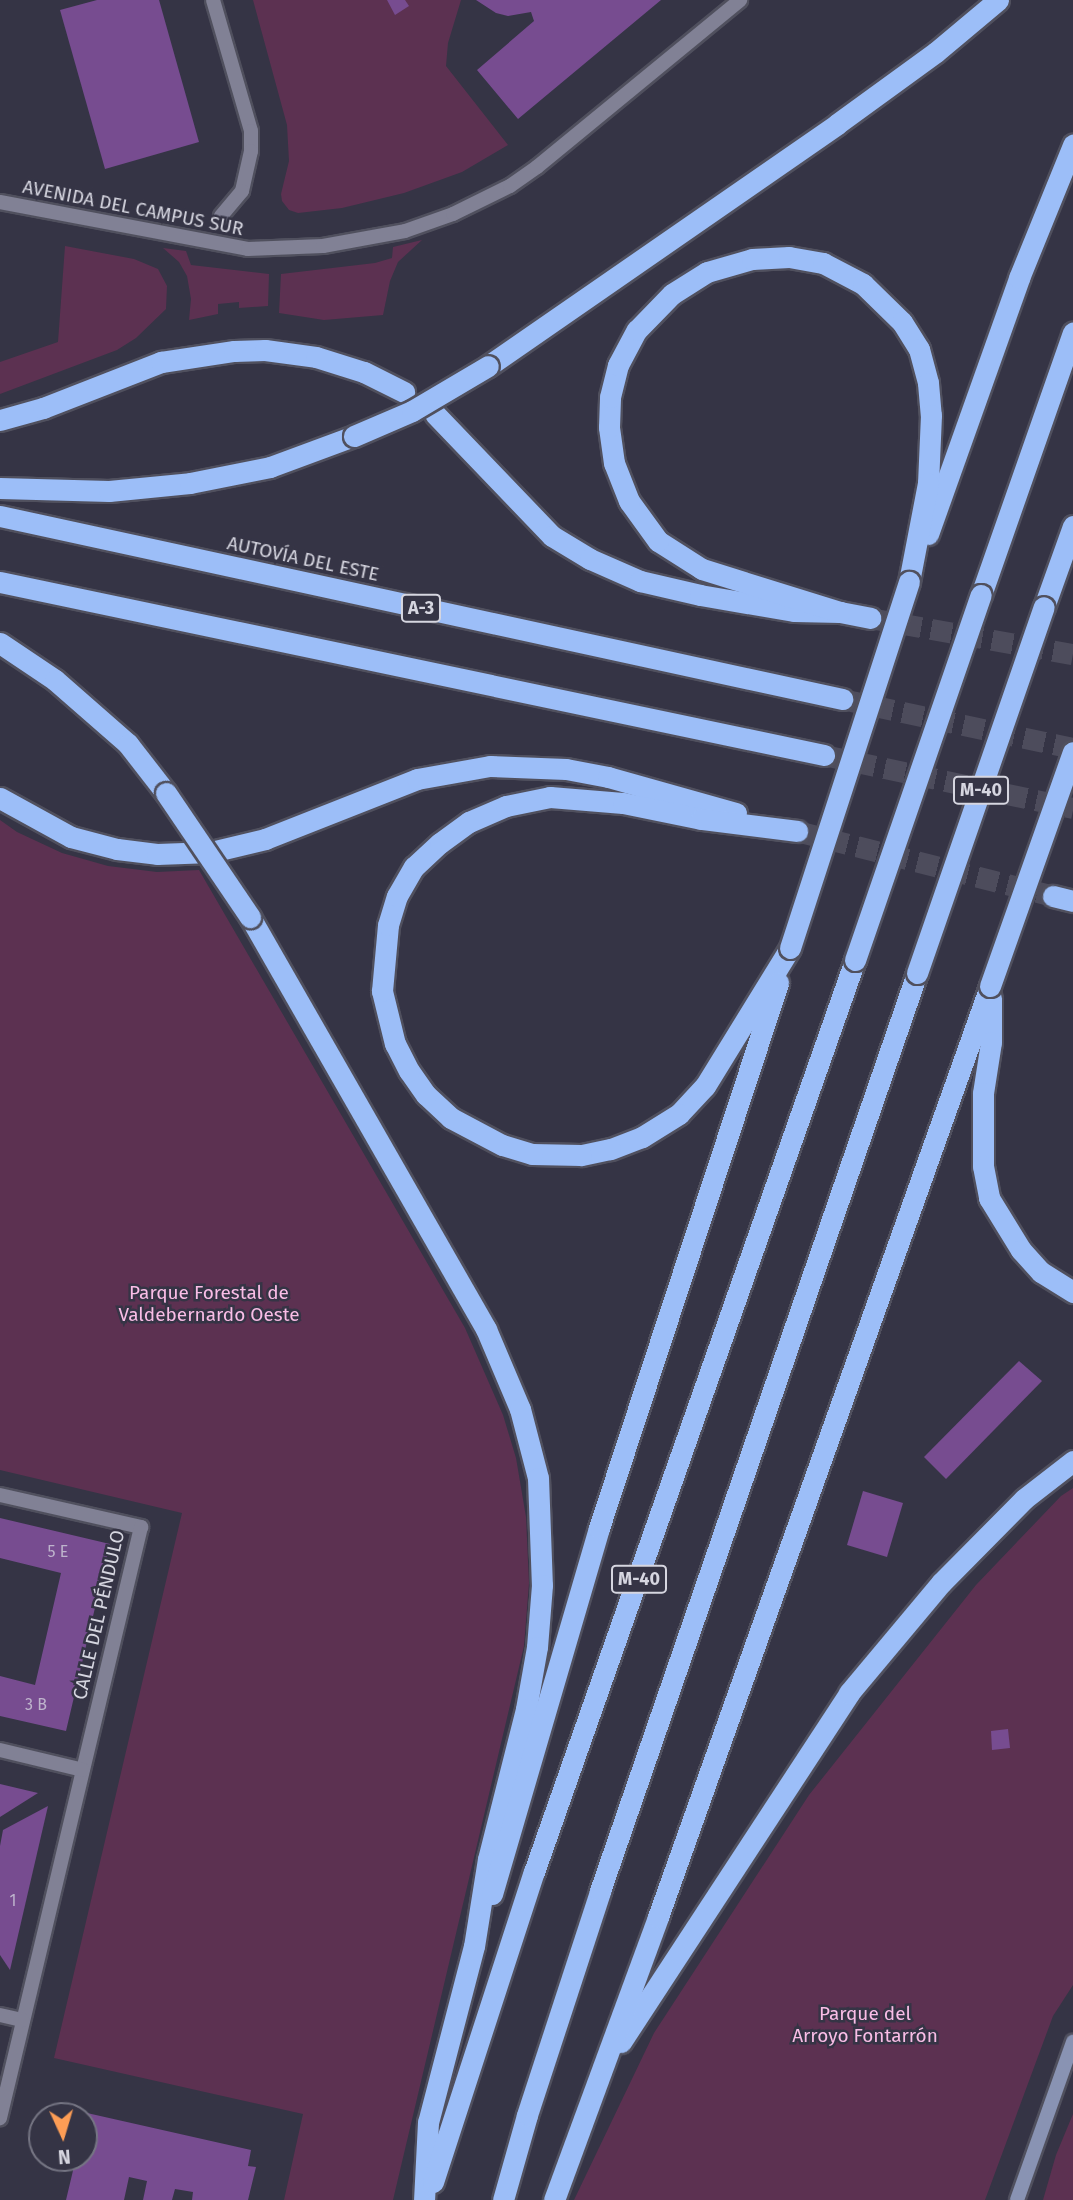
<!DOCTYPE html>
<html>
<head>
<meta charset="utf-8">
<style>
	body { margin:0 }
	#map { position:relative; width:1073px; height:2200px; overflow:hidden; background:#353445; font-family:"Fira Sans",sans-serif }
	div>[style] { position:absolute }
	.green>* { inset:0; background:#5c3151 }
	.building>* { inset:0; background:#774c90 }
	.highway-tunnel>* { height:21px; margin-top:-10.5px; transform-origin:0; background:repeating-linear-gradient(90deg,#4d4c5c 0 21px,transparent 0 31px) }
	.roads { filter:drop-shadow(2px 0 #50505e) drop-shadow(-2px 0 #50505e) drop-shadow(0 2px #50505e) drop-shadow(0 -2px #50505e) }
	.street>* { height:14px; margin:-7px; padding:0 7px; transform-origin:7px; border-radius:7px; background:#818195 }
	.secondary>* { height:14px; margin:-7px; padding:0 7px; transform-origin:7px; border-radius:7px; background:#8993b3 }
	.highway>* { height:21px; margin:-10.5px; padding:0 10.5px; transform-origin:10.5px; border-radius:10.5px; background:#9cbef8 }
	.bridges { filter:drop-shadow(2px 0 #50505e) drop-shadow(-2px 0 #50505e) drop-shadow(0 2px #50505e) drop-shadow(0 -2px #50505e) }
	.highway-bridge>* { height:21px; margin:-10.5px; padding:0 10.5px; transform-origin:10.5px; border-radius:10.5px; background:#9cbef8 }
	span { translate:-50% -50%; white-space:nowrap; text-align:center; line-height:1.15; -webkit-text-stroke:5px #353445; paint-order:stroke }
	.number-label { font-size:16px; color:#beb4cc }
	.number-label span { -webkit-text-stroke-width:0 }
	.shield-label span { padding:2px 5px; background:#353445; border:2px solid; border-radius:5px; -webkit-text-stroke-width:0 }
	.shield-label { font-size:18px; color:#d6d6e0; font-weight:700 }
	.street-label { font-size:19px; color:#d6d6e0 }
	.park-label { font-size:19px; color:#f9bde6 }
	.north { position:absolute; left:28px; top:2102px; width:70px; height:70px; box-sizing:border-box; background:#353445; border:2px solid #757583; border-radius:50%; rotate:176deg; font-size:19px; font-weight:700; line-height:28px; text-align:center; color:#d6d6e0 }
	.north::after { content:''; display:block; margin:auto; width:24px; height:32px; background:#fd9d55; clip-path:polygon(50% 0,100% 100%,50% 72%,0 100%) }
</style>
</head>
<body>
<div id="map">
	<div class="green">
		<i style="clip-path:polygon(253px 0,461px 0,448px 43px,446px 66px,508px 145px,462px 172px,404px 193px,342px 208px,298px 213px,289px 210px,282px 201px,281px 194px,289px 161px,287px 125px)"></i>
		<i style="clip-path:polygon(422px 240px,398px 262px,390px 281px,383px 315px,324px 320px,279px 313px,281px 274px,375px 263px,392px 258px,393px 247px)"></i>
		<i style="clip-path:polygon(65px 246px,134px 259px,158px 269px,167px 286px,166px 309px,136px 338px,117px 350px,0 394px,0 362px,58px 342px)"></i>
		<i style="clip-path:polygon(163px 248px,186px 251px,191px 265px,269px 274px,268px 306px,239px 308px,239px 302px,218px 304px,218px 314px,189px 320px,191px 299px,187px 276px,179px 262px)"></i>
		<i style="clip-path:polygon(0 820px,17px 832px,62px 853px,108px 866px,157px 872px,199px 870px,465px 1328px,503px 1415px,516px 1458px,526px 1517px,529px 1583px,524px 1646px,393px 2200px,284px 2200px,303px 2114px,54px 2058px,182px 1513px,0 1470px)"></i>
		<i style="clip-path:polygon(1073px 1488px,1073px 1985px,1053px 2016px,985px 2200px,574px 2200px,654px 2033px,809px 1795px,976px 1585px,1061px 1496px)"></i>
		<i style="clip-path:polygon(1073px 2114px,1073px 2200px,1043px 2200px,1056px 2155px)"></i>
	</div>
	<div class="building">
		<i style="clip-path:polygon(97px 0,159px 0,199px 142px,105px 169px,60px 10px)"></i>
		<i style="clip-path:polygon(387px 0,405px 0,409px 6px,395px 15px)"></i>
		<i style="clip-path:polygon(476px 0,661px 0,518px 119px,477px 70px,534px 21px,531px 12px,508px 16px,496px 13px)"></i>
		<i style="clip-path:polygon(1019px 1361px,1042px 1381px,946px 1479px,924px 1457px)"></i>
		<i style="clip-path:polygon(863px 1491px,903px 1503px,887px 1557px,847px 1545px)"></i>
		<i style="clip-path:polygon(0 1518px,110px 1544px,66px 1731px,0 1716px,0 1676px,35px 1685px,61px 1573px,0 1558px)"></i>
		<i style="clip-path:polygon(1008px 1729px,1010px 1748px,992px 1750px,991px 1731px)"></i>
		<i style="clip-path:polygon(0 1784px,38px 1793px,0 1817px)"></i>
		<i style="clip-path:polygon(48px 1806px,10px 1970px,0 1955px,0 1846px,3px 1830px)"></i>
		<i style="clip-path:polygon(87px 2113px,251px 2150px,248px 2166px,256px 2167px,248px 2200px,192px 2200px,193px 2192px,175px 2189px,172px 2200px,143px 2200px,147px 2181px,129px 2177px,124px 2200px,66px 2200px,76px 2158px,84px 2158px)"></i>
	</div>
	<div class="highway-tunnel">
		<i style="left:870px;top:618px;width:206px;rotate:10.1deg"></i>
		<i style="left:842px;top:699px;width:236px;rotate:12deg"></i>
		<i style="left:824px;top:755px;width:255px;rotate:12deg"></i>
		<i style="left:797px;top:831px;width:264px;rotate:14.2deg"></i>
	</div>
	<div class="roads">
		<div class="street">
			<i style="left:213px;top:0;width:136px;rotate:73.8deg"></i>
			<i style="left:251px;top:131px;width:20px;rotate:90deg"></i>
			<i style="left:251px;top:151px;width:41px;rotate:102.7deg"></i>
			<i style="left:242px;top:191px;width:33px;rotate:130deg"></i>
			<i style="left:0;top:202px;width:252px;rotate:10.7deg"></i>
			<i style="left:248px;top:249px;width:75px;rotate:-2.3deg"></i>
			<i style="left:323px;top:246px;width:83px;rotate:-10.4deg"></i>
			<i style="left:405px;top:231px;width:51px;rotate:-19.5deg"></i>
			<i style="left:453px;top:214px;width:64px;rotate:-26.2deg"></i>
			<i style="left:510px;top:186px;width:33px;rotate:-35deg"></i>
			<i style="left:537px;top:167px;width:263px;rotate:-39.4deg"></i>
			<i style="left:0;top:1495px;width:145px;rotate:12.8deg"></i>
			<i style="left:141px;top:1527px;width:608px;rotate:103.42deg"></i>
			<i style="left:0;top:1750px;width:85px;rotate:13.5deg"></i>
			<i style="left:0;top:2015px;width:23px;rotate:13deg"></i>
		</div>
		<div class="secondary">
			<i style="left:1017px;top:2200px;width:168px;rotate:-70.5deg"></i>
		</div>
		<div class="highway">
			<i style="left:488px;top:366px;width:425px;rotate:-34.7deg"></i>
			<i style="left:837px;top:124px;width:122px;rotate:-36deg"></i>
			<i style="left:936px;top:52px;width:81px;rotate:-40deg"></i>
			<i style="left:435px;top:414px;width:169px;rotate:46.2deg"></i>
			<i style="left:552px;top:536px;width:44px;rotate:31.2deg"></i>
			<i style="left:590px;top:559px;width:55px;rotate:23.7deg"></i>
			<i style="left:640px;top:581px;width:62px;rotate:13.1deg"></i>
			<i style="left:700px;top:595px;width:95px;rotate:9.7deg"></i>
			<i style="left:794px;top:611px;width:46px;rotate:1.2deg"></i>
			<i style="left:840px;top:612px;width:31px;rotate:11deg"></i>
			<i style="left:0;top:420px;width:45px;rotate:-15.6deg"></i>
			<i style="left:43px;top:408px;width:127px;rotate:-21.3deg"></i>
			<i style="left:161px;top:362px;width:74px;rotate:-8.6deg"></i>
			<i style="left:234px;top:351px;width:31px;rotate:-2deg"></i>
			<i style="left:265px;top:350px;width:51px;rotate:7.8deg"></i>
			<i style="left:316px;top:357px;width:50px;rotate:17.4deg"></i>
			<i style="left:364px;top:372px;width:45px;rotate:26.6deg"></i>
			<i style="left:0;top:488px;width:109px;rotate:1.6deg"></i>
			<i style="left:109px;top:491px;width:81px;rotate:-5.6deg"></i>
			<i style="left:190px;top:483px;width:82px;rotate:-11.3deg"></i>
			<i style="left:270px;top:467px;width:90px;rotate:-20.3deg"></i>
			<i style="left:0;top:516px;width:862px;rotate:12.26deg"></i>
			<i style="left:928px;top:534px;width:272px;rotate:-70.4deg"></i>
			<i style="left:1019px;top:278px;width:144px;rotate:-67.9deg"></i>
			<i style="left:0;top:582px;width:842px;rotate:11.86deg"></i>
			<i style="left:981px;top:595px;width:278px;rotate:-70.7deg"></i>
			<i style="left:1044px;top:607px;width:86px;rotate:-70.3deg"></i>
			<i style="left:840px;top:612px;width:145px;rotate:-162.7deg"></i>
			<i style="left:702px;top:569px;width:52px;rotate:-147.5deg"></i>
			<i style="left:658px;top:541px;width:49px;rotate:-125.9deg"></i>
			<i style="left:629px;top:501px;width:41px;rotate:-111.5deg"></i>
			<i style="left:614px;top:463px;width:36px;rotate:-98deg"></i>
			<i style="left:609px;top:427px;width:30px;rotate:-88deg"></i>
			<i style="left:610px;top:397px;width:33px;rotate:-76deg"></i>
			<i style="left:618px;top:365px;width:40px;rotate:-62deg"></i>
			<i style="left:637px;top:330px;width:50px;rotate:-45.8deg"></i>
			<i style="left:672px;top:294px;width:41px;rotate:-32.2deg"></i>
			<i style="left:707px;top:272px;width:47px;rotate:-16.1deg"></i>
			<i style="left:752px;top:259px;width:37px;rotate:-3deg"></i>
			<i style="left:789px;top:257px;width:35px;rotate:10deg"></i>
			<i style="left:823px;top:263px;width:45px;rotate:27.7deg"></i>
			<i style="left:863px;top:284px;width:54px;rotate:44.3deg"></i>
			<i style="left:902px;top:322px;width:32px;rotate:58deg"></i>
			<i style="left:919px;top:349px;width:35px;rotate:75deg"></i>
			<i style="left:928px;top:383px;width:32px;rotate:85deg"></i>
			<i style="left:931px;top:415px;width:68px;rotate:92.5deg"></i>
			<i style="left:928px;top:483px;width:101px;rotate:100.9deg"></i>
			<i style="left:0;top:643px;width:66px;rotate:33.9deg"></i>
			<i style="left:55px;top:680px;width:97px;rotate:41.2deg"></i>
			<i style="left:128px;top:744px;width:62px;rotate:52.2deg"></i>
			<i style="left:0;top:798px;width:81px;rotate:28.8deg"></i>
			<i style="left:71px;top:837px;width:48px;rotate:14.6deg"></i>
			<i style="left:117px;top:849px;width:40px;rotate:7.1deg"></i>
			<i style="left:157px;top:854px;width:54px;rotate:-2.1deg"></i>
			<i style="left:211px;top:852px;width:56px;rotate:-13.5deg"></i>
			<i style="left:265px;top:839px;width:163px;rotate:-21.5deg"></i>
			<i style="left:417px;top:779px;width:74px;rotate:-10.1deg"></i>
			<i style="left:490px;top:766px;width:76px;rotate:2.3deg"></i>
			<i style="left:566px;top:769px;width:43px;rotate:10.8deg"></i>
			<i style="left:608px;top:777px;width:133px;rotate:15.7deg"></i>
			<i style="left:1053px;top:896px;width:21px;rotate:14deg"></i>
			<i style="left:250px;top:917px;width:475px;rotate:60.2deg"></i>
			<i style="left:486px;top:1329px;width:87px;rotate:67deg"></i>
			<i style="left:520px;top:1409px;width:71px;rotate:75.4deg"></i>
			<i style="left:538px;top:1478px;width:107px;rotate:87.9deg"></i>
			<i style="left:542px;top:1585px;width:62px;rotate:94.6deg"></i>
			<i style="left:537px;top:1647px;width:63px;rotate:100.1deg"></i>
			<i style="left:526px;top:1709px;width:155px;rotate:104.2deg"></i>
			<i style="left:488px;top:1859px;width:88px;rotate:99.1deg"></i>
			<i style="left:474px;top:1946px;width:182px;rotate:104.6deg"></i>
			<i style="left:428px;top:2122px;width:78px;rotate:92.9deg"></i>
			<i style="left:790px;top:948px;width:162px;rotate:121.6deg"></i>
			<i style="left:705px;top:1086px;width:38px;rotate:133deg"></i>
			<i style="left:679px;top:1114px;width:44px;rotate:148.1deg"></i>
			<i style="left:642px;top:1137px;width:34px;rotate:159deg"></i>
			<i style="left:610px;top:1149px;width:30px;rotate:168deg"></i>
			<i style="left:581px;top:1155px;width:49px;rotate:-178.8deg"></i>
			<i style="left:532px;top:1154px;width:31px;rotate:-163deg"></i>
			<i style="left:502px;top:1145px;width:58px;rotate:-152.1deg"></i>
			<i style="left:451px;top:1118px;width:34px;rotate:-137deg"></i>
			<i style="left:426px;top:1095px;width:29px;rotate:-125deg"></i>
			<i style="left:409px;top:1071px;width:30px;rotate:-117deg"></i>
			<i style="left:395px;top:1044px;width:55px;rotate:-103.8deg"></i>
			<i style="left:382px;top:991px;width:66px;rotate:-84.8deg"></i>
			<i style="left:388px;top:925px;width:30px;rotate:-73deg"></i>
			<i style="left:397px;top:896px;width:34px;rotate:-60deg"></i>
			<i style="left:414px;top:867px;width:35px;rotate:-43deg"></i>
			<i style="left:440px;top:843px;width:36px;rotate:-36deg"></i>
			<i style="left:469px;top:822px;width:40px;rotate:-23.4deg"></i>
			<i style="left:506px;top:806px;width:45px;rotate:-11.6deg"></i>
			<i style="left:550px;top:797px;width:73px;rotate:4.7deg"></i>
			<i style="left:623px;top:803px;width:80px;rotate:11.6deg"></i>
			<i style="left:701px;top:819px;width:97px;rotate:7.1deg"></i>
			<i style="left:991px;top:998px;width:44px;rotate:90deg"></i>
			<i style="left:991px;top:1042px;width:52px;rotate:98.9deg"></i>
			<i style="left:983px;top:1093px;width:73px;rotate:90deg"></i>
			<i style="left:983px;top:1166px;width:33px;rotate:79deg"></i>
			<i style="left:989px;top:1198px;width:61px;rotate:58.4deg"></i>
			<i style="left:1021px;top:1250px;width:30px;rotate:48deg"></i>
			<i style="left:1041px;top:1272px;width:38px;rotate:32deg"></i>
			<i style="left:492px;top:1894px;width:381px;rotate:-73.7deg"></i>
			<i style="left:599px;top:1528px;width:574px;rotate:-71.82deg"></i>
			<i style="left:621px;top:2042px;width:417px;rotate:-56.8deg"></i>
			<i style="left:849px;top:1693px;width:143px;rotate:-50.1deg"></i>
			<i style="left:941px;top:1583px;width:118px;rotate:-45.3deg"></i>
			<i style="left:1024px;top:1499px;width:62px;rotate:-37.8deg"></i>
			<i style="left:433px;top:2182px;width:326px;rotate:-72deg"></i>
			<i style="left:534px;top:1872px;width:967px;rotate:-70.61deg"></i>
			<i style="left:503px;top:2200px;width:88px;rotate:-74.2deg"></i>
			<i style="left:527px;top:2115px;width:236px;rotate:-71.9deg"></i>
			<i style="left:600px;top:1891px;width:971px;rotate:-70.95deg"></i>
			<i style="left:554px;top:2200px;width:302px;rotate:-69.8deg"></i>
			<i style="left:658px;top:1917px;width:988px;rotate:-70.37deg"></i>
		</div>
	</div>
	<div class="bridges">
		<div class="highway-bridge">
			<i style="left:354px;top:436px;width:63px;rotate:-23.3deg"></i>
			<i style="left:412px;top:411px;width:88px;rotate:-30.6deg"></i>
			<i style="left:166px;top:793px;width:150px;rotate:55.9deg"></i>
			<i style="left:790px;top:948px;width:385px;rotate:-72deg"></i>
			<i style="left:855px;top:960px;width:386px;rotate:-71deg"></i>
			<i style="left:917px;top:973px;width:387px;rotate:-70.9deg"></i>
			<i style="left:990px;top:986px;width:248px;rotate:-70.5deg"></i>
		</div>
	</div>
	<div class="number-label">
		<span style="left:58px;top:1552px">5 E</span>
		<span style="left:36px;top:1705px">3 B</span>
		<span style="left:13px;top:1901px">1</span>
	</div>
	<div class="shield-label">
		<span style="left:421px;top:608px">A-3</span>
		<span style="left:981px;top:790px">M-40</span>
		<span style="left:639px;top:1579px">M-40</span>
	</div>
	<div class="street-label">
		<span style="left:133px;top:208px;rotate:11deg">AVENIDA DEL CAMPUS SUR</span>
		<span style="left:303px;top:559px;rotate:12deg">AUTOVÍA DEL ESTE</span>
		<span style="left:99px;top:1615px;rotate:-77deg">CALLE DEL PÉNDULO</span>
	</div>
	<div class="park-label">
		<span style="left:209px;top:1304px">Parque Forestal de<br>Valdebernardo Oeste</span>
		<span style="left:865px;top:2025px">Parque del<br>Arroyo Fontarrón</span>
	</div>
	<div class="north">N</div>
</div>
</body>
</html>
